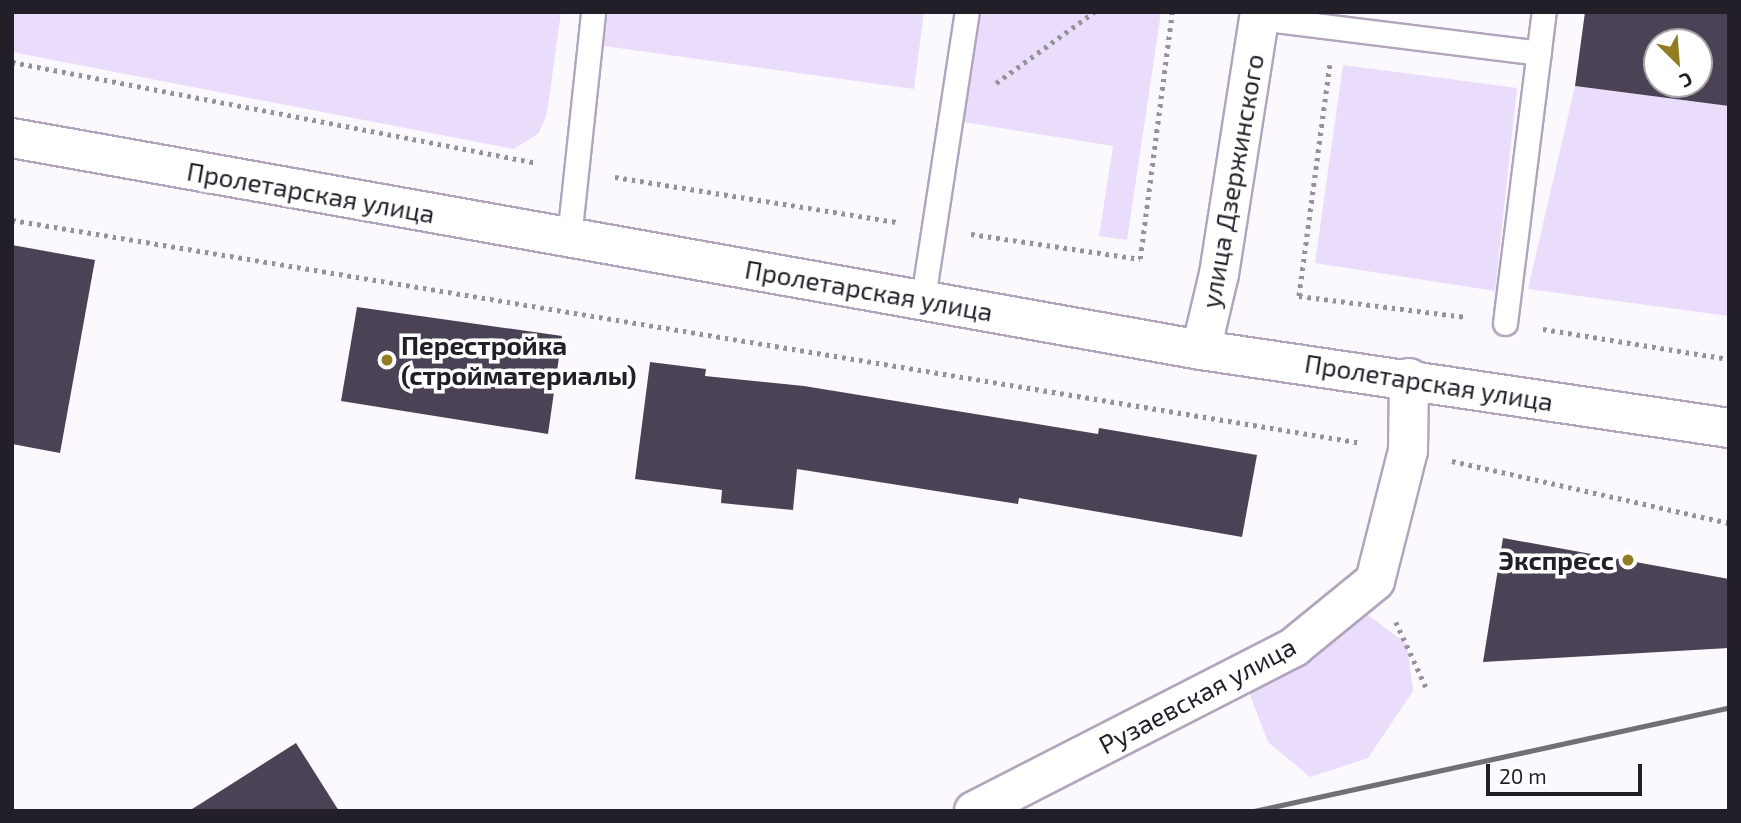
<!DOCTYPE html>
<html>
<head>
<meta charset="utf-8">
<style>
	body { margin:0 }
	#map { position:relative; width:1741px; height:823px; overflow:hidden; background:#fbf8fe; font-family:"Exo 2",sans-serif }
	div>[style] { position:absolute }
	.green>* { inset:0; background:#eadcfb }
	.building>* { inset:0; background:#4c4256 }
	.path>* { height:4.5px; margin-top:-2.25px; transform-origin:0; background:repeating-linear-gradient(90deg,#959299 0 3.5px,transparent 0 8.5px) }
	.roads { filter:drop-shadow(2px 0 #b0a5bc) drop-shadow(-2px 0 #b0a5bc) drop-shadow(0 2px #b0a5bc) drop-shadow(0 -2px #b0a5bc) }
	.service>* { height:23px; margin:-11.5px; padding:0 11.5px; transform-origin:11.5px; border-radius:11.5px; background:#fff }
	.minor>* { height:38px; margin:-19px; padding:0 19px; transform-origin:19px; border-radius:19px; background:#fff }
	.secondary>* { height:38px; margin:-19px; padding:0 19px; transform-origin:19px; border-radius:19px; background:#fff }
	.rail>* { height:5px; margin:-2.5px; padding:0 2.5px; transform-origin:2.5px; border-radius:2.5px; background:#726f77 }
	.dots>* { width:19px; height:19px; translate:-50% -50%; box-sizing:border-box; border:4px solid #fff; border-radius:50% }
	span { translate:-50% -50%; white-space:nowrap; text-align:center; line-height:1.15; -webkit-text-stroke:7px #fff; paint-order:stroke }
	.street-label { font-size:26px; color:#231f28 }
	.poi-label { font-size:26px; color:#231f28; font-weight:700 }
	.left { translate:0 -50%; text-align:left }
	.right { translate:-100% -50%; text-align:right }
	.frame { position:absolute; inset:0; border:14px solid #231f28; pointer-events:none }
	.north { position:absolute; left:1643px; top:28px; width:70px; height:70px; box-sizing:border-box; background:#fff; border:2px solid #a7a5a9; border-radius:50%; rotate:155deg; font-size:19px; font-weight:700; line-height:28px; text-align:center; color:#231f28 }
	.north::after { content:''; display:block; margin:auto; width:24px; height:32px; background:#907c23; clip-path:polygon(50% 0,100% 100%,50% 72%,0 100%) }
	.scale { position:absolute; left:1486px; top:764px; width:156px; height:32px; box-sizing:border-box; border:4px solid #231f28; border-top:0; padding-left:9px; font-size:21px; line-height:24px; white-space:nowrap; color:#231f28; -webkit-text-stroke:5px #fff; paint-order:stroke }
</style>
</head>
<body>
<div id="map">
	<div class="green">
		<i style="clip-path:polygon(12px 12px,561px 12px,547px 113px,539px 133px,514px 149px,12px 52px)"></i>
		<i style="clip-path:polygon(608px 12px,924px 12px,914px 89px,604px 46px)"></i>
		<i style="clip-path:polygon(980px 12px,1161px 12px,1127px 240px,1099px 236px,1113px 146px,957px 121px)"></i>
		<i style="clip-path:polygon(1343px 65px,1517px 88px,1495px 291px,1315px 263px)"></i>
		<i style="clip-path:polygon(1575px 86px,1729px 106px,1729px 316px,1528px 289px)"></i>
		<i style="clip-path:polygon(1357px 607px,1407px 644px,1413px 691px,1368px 758px,1310px 777px,1268px 742px,1250px 695px,1304px 624px)"></i>
	</div>
	<div class="building">
		<i style="clip-path:polygon(evenodd,1585px 12px,1729px 12px,1729px 106px,1575px 86px,1585px 12px,1657px 42px,1699px 42px,1699px 84px,1657px 84px,1657px 42px)"></i>
		<i style="clip-path:polygon(12px 245px,95px 260px,60px 453px,12px 444px)"></i>
		<i style="clip-path:polygon(357px 307px,562px 336px,548px 434px,341px 401px)"></i>
		<i style="clip-path:polygon(650px 362px,706px 369px,705px 376px,804px 386px,1098px 434px,1099px 428px,1257px 455px,1242px 537px,1019px 498px,1018px 504px,797px 469px,793px 510px,721px 503px,722px 490px,635px 479px)"></i>
		<i style="clip-path:polygon(1503px 538px,1729px 579px,1729px 648px,1483px 662px)"></i>
		<i style="clip-path:polygon(296px 743px,339px 811px,189px 811px)"></i>
	</div>
	<div class="path">
		<i style="left:12px;top:62px;width:535px;rotate:10.89deg"></i>
		<i style="left:1330px;top:65px;width:233px;rotate:97.6deg"></i>
		<i style="left:1299px;top:296px;width:168px;rotate:7.2deg"></i>
		<i style="left:996px;top:83px;width:121px;rotate:-35.9deg"></i>
		<i style="left:615px;top:177px;width:285px;rotate:9.1deg"></i>
		<i style="left:12px;top:220px;width:1368px;rotate:9.38deg"></i>
		<i style="left:971px;top:234px;width:171px;rotate:8.4deg"></i>
		<i style="left:1140px;top:259px;width:249px;rotate:-82.6deg"></i>
		<i style="left:1543px;top:329px;width:188px;rotate:9.2deg"></i>
		<i style="left:1452px;top:461px;width:284px;rotate:12.6deg"></i>
		<i style="left:1396px;top:622px;width:72px;rotate:65.2deg"></i>
	</div>
	<div class="roads">
		<div class="service">
			<i style="left:1259px;top:18px;width:282px;rotate:7.1deg"></i>
			<i style="left:569px;top:238px;width:227px;rotate:-83.9deg"></i>
			<i style="left:923px;top:298px;width:289px;rotate:-81.3deg"></i>
			<i style="left:1505px;top:323px;width:313px;rotate:-82.9deg"></i>
		</div>
		<div class="minor">
			<i style="left:1201px;top:350px;width:78px;rotate:-76.7deg"></i>
			<i style="left:1219px;top:274px;width:265px;rotate:-81.1deg"></i>
			<i style="left:974px;top:811px;width:360px;rotate:-27.1deg"></i>
			<i style="left:1294px;top:647px;width:104px;rotate:-39.2deg"></i>
			<i style="left:1375px;top:581px;width:134px;rotate:-75.8deg"></i>
			<i style="left:1408px;top:451px;width:73px;rotate:-89.2deg"></i>
		</div>
		<div class="secondary">
			<i style="left:12px;top:138px;width:1208px;rotate:10.11deg"></i>
			<i style="left:1201px;top:350px;width:534px;rotate:8.4deg"></i>
		</div>
	</div>
	<div class="rail">
		<i style="left:1254px;top:811px;width:486px;rotate:-12.3deg"></i>
	</div>
	<div class="dots">
		<i style="left:387px;top:360px;background:#907c23"></i>
		<i style="left:1628px;top:560px;background:#907c23"></i>
	</div>
	<div class="street-label">
		<span style="left:1232px;top:181px;rotate:-80deg">улица Дзержинского</span>
		<span style="left:311px;top:192px;rotate:10deg">Пролетарская улица</span>
		<span style="left:869px;top:290px;rotate:10deg">Пролетарская улица</span>
		<span style="left:1429px;top:382px;rotate:9deg">Пролетарская улица</span>
		<span style="left:1197px;top:695px;rotate:-28deg">Рузаевская улица</span>
	</div>
	<div class="poi-label">
		<span class="left" style="left:401px;top:360px">Перестройка<br>(стройматериалы)</span>
		<span class="right" style="left:1614px;top:560px">Экспресс</span>
	</div>
	<div class="frame"></div>
	<div class="north">С</div>
	<div class="scale">20 m</div>
</div>
</body>
</html>
